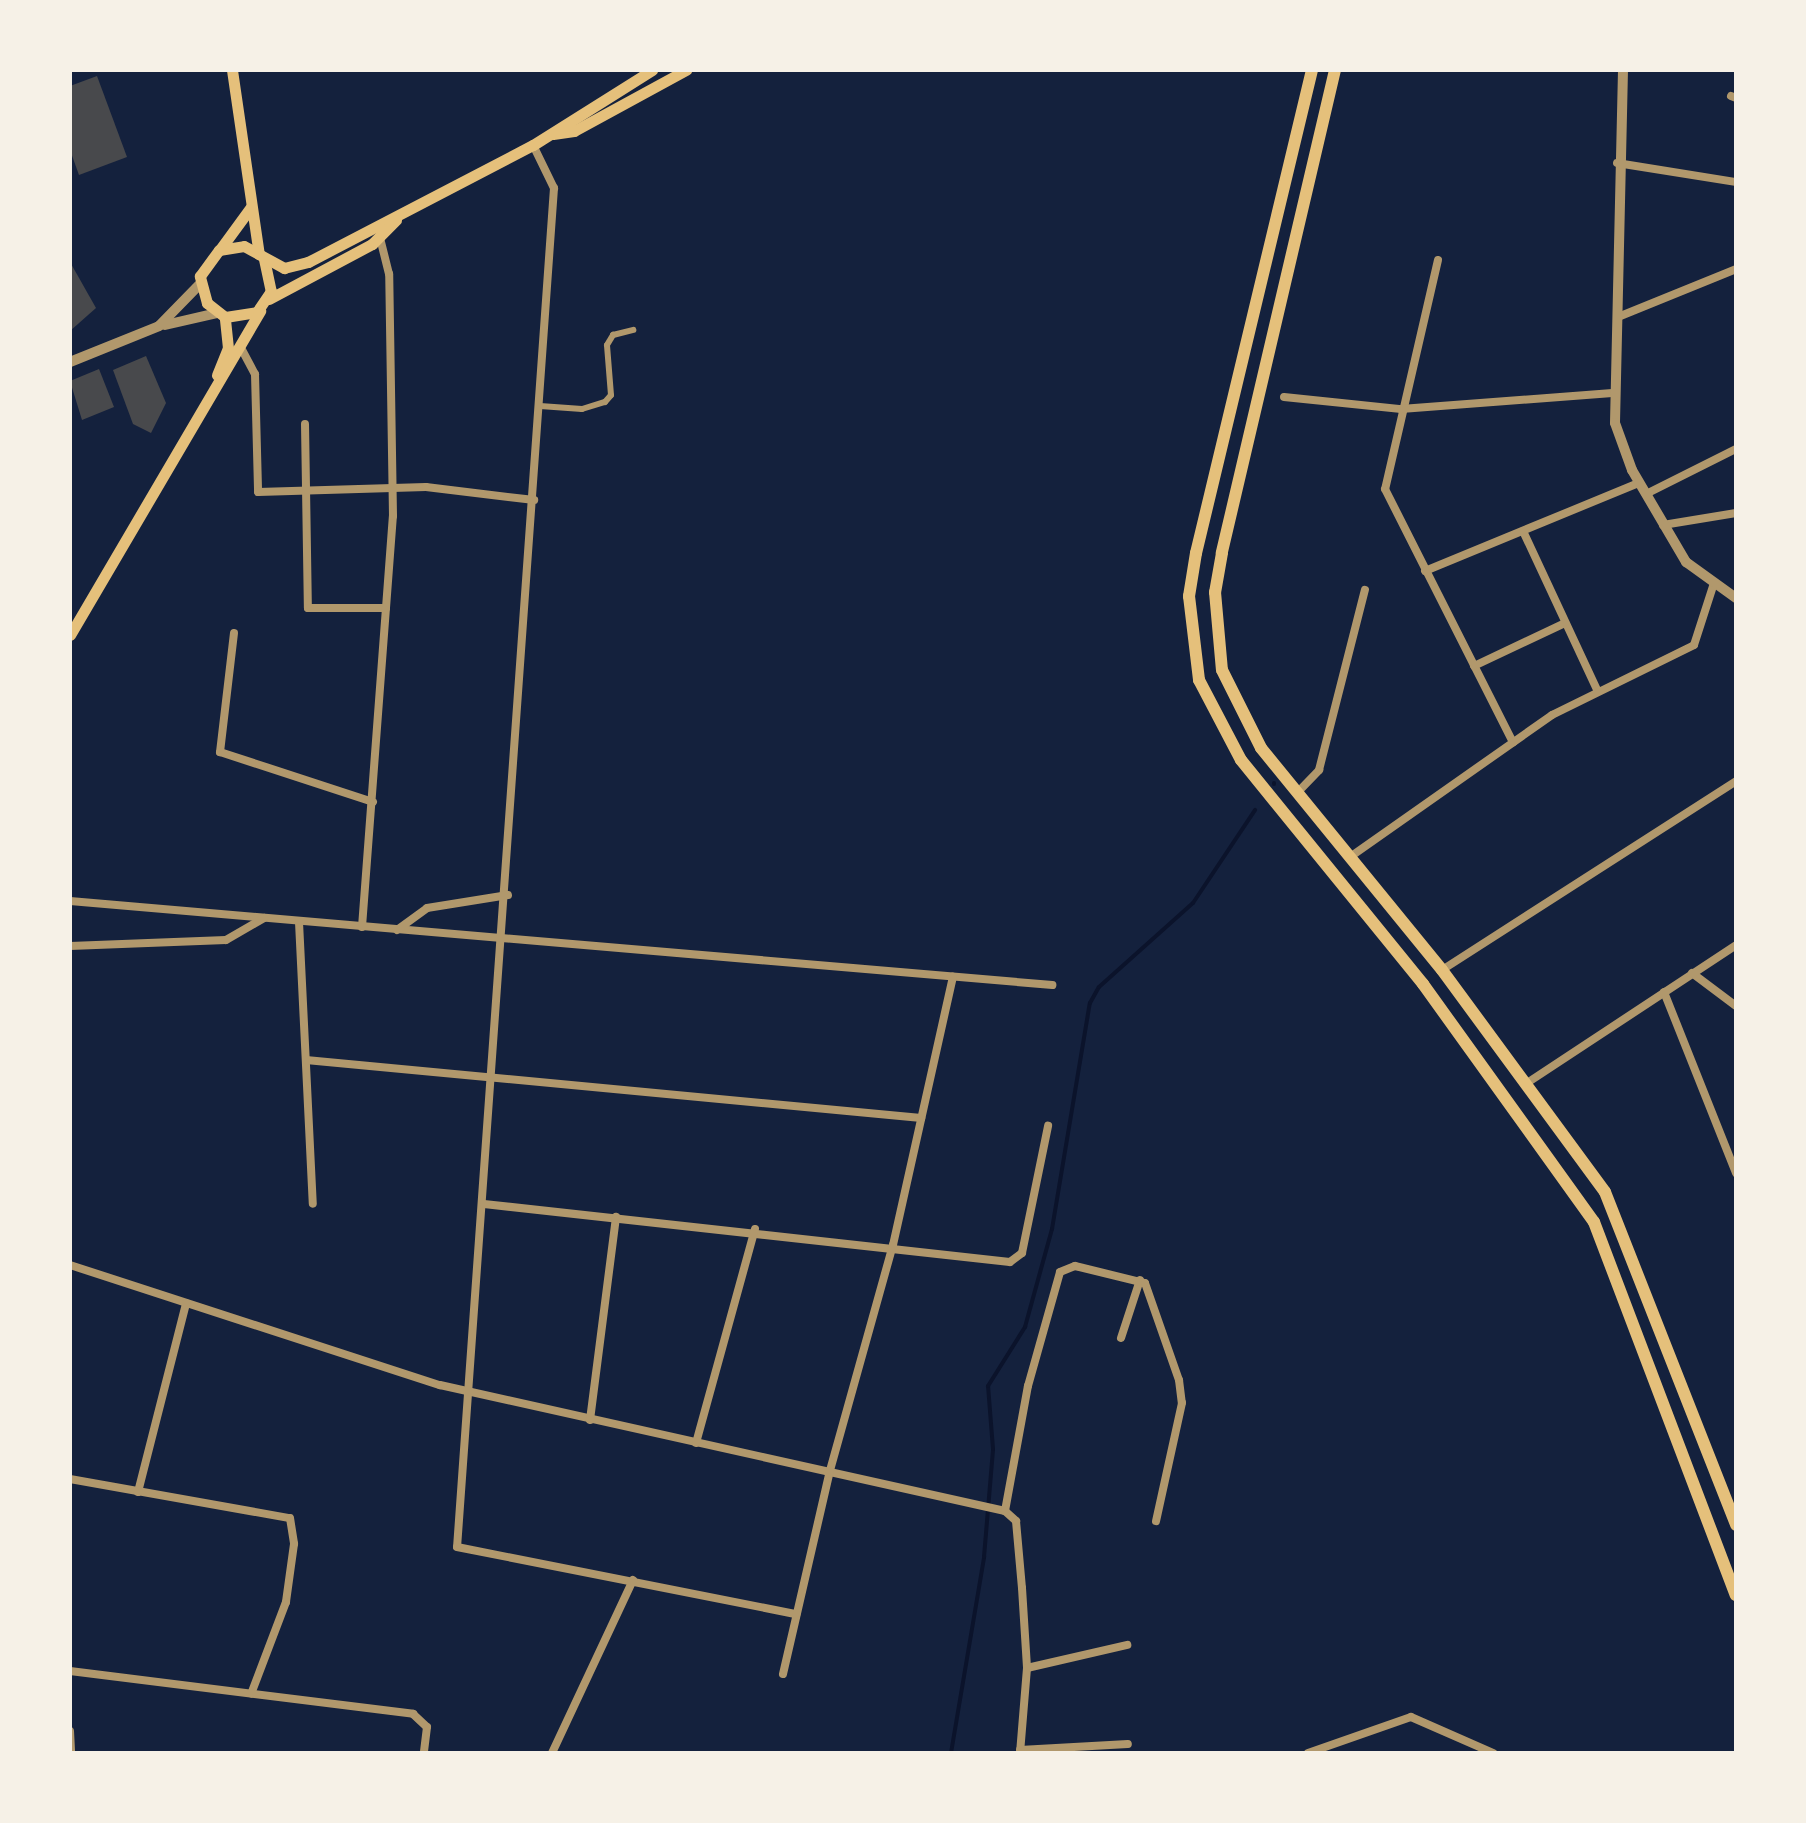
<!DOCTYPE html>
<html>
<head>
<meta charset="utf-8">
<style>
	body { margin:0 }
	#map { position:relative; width:1806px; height:1823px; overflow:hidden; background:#14213d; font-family:"Roboto Condensed",sans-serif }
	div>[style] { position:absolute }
	.stream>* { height:4px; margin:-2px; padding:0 2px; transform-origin:2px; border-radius:2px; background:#0b132b }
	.building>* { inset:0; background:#48494c }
	.pedestrian>* { height:6px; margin:-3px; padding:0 3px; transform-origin:3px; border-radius:3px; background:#b1986c }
	.minor>* { height:8px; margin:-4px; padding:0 4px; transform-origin:4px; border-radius:4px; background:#b1986c }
	.tertiary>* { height:10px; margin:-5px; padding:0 5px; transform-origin:5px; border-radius:5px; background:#b1986c }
	.secondary>* { height:11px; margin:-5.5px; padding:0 5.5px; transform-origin:5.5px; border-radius:5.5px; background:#e5c07b }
	.primary>* { height:12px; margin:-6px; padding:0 6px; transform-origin:6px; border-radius:6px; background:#e5c07b }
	span { translate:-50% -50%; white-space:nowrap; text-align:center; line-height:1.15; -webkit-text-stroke:10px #f6f1e7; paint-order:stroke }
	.frame { position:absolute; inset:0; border:72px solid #f6f1e7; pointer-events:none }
</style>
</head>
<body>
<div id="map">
	<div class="stream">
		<i style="left:1274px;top:784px;width:1px;rotate:-90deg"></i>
		<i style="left:951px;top:1753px;width:199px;rotate:-80.4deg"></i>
		<i style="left:984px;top:1557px;width:108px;rotate:-85.2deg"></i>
		<i style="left:993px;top:1449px;width:63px;rotate:-94.5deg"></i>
		<i style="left:988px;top:1386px;width:70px;rotate:-57.9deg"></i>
		<i style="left:1025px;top:1327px;width:102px;rotate:-74.6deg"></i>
		<i style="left:1052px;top:1229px;width:229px;rotate:-80.5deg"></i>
		<i style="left:1090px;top:1003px;width:18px;rotate:-61deg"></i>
		<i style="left:1099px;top:987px;width:126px;rotate:-41.8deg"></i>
		<i style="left:1193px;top:903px;width:112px;rotate:-56.3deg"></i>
	</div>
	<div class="building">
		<i style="clip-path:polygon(97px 76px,127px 157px,79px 175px,70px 150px,70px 86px)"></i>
		<i style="clip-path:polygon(70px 262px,96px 308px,70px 331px)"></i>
		<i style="clip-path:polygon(146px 356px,166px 403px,151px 433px,133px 424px,113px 370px)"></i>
		<i style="clip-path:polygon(99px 369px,114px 407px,82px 420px,70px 381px)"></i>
	</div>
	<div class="pedestrian">
		<i style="left:540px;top:406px;width:42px;rotate:4.1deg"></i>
		<i style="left:582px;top:409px;width:24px;rotate:-17deg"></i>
		<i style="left:605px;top:402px;width:9px;rotate:-49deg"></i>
		<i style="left:611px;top:395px;width:50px;rotate:-94.6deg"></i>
		<i style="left:607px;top:345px;width:12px;rotate:-59deg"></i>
		<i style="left:613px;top:335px;width:21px;rotate:-14deg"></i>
	</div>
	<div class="minor">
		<i style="left:1731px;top:96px;width:5px;rotate:22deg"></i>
		<i style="left:533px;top:145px;width:48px;rotate:64deg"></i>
		<i style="left:554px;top:188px;width:1362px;rotate:94.08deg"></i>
		<i style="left:457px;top:1547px;width:346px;rotate:11.2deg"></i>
		<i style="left:1617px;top:163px;width:121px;rotate:9.1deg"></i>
		<i style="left:1438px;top:260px;width:235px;rotate:103deg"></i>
		<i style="left:1385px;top:489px;width:284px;rotate:63.2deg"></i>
		<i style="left:1618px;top:317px;width:127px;rotate:-22.1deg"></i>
		<i style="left:240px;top:346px;width:32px;rotate:62deg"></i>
		<i style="left:255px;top:374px;width:118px;rotate:88.5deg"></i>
		<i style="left:258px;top:492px;width:168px;rotate:-1.7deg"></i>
		<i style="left:426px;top:487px;width:109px;rotate:6.9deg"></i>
		<i style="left:1284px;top:397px;width:118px;rotate:5.9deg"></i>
		<i style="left:1401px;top:409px;width:212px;rotate:-4.3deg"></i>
		<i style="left:305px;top:424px;width:184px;rotate:89.1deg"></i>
		<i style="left:308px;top:608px;width:78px"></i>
		<i style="left:1646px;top:494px;width:101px;rotate:-26.6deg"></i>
		<i style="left:1663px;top:525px;width:74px;rotate:-9.3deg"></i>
		<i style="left:1523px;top:531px;width:175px;rotate:65deg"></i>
		<i style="left:1425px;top:571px;width:231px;rotate:-22.4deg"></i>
		<i style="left:234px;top:633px;width:120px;rotate:96.7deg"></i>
		<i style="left:220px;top:752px;width:161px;rotate:18.1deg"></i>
		<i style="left:1474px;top:666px;width:101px;rotate:-25.3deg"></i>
		<i style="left:1297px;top:793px;width:32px;rotate:-46deg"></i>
		<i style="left:1319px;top:770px;width:186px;rotate:-75.7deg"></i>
		<i style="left:1350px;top:857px;width:247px;rotate:-35.1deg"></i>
		<i style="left:1552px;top:715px;width:158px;rotate:-26.2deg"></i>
		<i style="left:1694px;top:645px;width:62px;rotate:-72.1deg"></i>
		<i style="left:70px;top:901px;width:986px;rotate:4.89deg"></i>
		<i style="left:299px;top:922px;width:282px;rotate:87.2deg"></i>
		<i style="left:362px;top:927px;width:412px;rotate:-85.7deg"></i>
		<i style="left:393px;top:516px;width:242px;rotate:-90.9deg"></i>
		<i style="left:389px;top:274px;width:37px;rotate:-104deg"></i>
		<i style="left:397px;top:930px;width:37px;rotate:-36deg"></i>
		<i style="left:427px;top:908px;width:82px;rotate:-9.1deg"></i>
		<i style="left:70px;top:946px;width:156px;rotate:-2.2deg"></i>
		<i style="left:226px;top:940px;width:44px;rotate:-30.1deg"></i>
		<i style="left:1442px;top:970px;width:350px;rotate:-32.7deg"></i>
		<i style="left:1692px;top:973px;width:55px;rotate:36.9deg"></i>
		<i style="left:1664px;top:992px;width:195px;rotate:68.3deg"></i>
		<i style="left:306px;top:1060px;width:618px;rotate:5.39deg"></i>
		<i style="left:1527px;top:1083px;width:250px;rotate:-33.4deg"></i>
		<i style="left:484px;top:1204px;width:529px;rotate:6.29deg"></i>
		<i style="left:1010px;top:1262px;width:15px;rotate:-37deg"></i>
		<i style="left:1022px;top:1253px;width:130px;rotate:-78.4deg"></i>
		<i style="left:70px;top:1265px;width:389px;rotate:18deg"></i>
		<i style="left:440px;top:1385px;width:579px;rotate:12.57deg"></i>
		<i style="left:1005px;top:1511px;width:15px;rotate:42deg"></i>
		<i style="left:1016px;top:1521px;width:67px;rotate:84.9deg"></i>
		<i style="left:1022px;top:1588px;width:80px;rotate:86.4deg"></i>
		<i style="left:1027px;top:1668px;width:85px;rotate:94.7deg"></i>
		<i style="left:1121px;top:1338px;width:61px;rotate:-71.9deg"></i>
		<i style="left:590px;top:1420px;width:205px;rotate:-82.7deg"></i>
		<i style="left:696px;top:1443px;width:222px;rotate:-74.6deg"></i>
		<i style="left:70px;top:1479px;width:223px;rotate:10.1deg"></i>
		<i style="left:290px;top:1518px;width:26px;rotate:81deg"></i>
		<i style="left:294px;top:1544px;width:59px;rotate:97.9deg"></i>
		<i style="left:286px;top:1602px;width:98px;rotate:110.8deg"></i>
		<i style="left:138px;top:1492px;width:195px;rotate:-75.7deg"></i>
		<i style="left:1005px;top:1511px;width:127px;rotate:-79.6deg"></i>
		<i style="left:1028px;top:1386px;width:118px;rotate:-74.3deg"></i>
		<i style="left:1060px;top:1272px;width:16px;rotate:-22deg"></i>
		<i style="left:1075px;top:1266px;width:72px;rotate:13.7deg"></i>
		<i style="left:1145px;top:1283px;width:103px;rotate:70.7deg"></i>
		<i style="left:1179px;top:1380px;width:23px;rotate:83deg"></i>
		<i style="left:1182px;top:1403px;width:121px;rotate:102.4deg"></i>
		<i style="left:1027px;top:1668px;width:103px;rotate:-13deg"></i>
		<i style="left:70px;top:1671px;width:346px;rotate:7.1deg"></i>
		<i style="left:413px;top:1714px;width:19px;rotate:43deg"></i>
		<i style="left:427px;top:1727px;width:26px;rotate:97deg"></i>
		<i style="left:783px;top:1674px;width:205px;rotate:-77deg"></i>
		<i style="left:829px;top:1474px;width:238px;rotate:-74.4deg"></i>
		<i style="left:893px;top:1245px;width:275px;rotate:-77.4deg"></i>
		<i style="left:70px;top:1731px;width:22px;rotate:87deg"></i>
		<i style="left:1020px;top:1750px;width:108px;rotate:-3.2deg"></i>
		<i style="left:552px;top:1753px;width:191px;rotate:-64.9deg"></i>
		<i style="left:1308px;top:1753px;width:109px;rotate:-19.3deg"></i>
		<i style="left:1411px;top:1717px;width:90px;rotate:23.7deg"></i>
	</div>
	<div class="tertiary">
		<i style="left:1623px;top:70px;width:353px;rotate:91.3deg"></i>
		<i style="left:1615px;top:423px;width:50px;rotate:70.1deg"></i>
		<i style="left:1632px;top:470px;width:107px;rotate:59.6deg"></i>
		<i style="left:1686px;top:562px;width:62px;rotate:35.8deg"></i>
		<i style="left:165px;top:325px;width:53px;rotate:-13deg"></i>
		<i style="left:70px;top:362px;width:96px;rotate:-22deg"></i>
		<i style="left:159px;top:326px;width:59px;rotate:-45.7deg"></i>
	</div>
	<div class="secondary">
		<i style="left:232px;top:70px;width:186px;rotate:81.7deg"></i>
		<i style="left:553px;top:134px;width:21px;rotate:-8deg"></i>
		<i style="left:574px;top:131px;width:128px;rotate:-28.6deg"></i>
		<i style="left:221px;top:248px;width:51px;rotate:-53.8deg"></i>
		<i style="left:264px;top:259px;width:33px;rotate:78deg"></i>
		<i style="left:271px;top:291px;width:25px;rotate:124deg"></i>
		<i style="left:257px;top:312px;width:32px;rotate:171deg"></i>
		<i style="left:225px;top:317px;width:23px;rotate:-142deg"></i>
		<i style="left:207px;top:303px;width:28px;rotate:-105deg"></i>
		<i style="left:200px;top:276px;width:32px;rotate:-54deg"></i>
		<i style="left:219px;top:250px;width:25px;rotate:-9deg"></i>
		<i style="left:244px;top:246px;width:46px;rotate:28.8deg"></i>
		<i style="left:284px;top:268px;width:25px;rotate:-14deg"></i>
		<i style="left:308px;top:262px;width:254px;rotate:-27.5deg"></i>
		<i style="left:533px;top:145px;width:141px;rotate:-32.2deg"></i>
		<i style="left:269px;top:299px;width:117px;rotate:-28.1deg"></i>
		<i style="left:372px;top:244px;width:34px;rotate:-45deg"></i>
		<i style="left:217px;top:375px;width:29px;rotate:-68deg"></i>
		<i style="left:228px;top:348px;width:31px;rotate:-96deg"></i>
		<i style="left:70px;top:635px;width:376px;rotate:-59.6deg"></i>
	</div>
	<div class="primary">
		<i style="left:1312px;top:70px;width:497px;rotate:103.5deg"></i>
		<i style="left:1196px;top:553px;width:44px;rotate:99.2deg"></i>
		<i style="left:1189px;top:596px;width:85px;rotate:83.2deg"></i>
		<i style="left:1199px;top:680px;width:90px;rotate:62.3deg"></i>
		<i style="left:1241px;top:760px;width:289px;rotate:50.9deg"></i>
		<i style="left:1423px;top:984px;width:293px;rotate:54.3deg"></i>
		<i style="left:1594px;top:1222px;width:399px;rotate:69.2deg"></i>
		<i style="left:1335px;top:70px;width:496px;rotate:103.2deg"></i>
		<i style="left:1222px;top:553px;width:40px;rotate:100deg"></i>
		<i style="left:1215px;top:592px;width:78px;rotate:84.9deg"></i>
		<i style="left:1222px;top:670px;width:87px;rotate:63.4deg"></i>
		<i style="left:1261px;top:748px;width:286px;rotate:50.8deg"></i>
		<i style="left:1442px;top:970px;width:275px;rotate:53.7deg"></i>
		<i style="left:1605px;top:1192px;width:358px;rotate:68.5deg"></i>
	</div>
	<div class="frame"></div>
</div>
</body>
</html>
